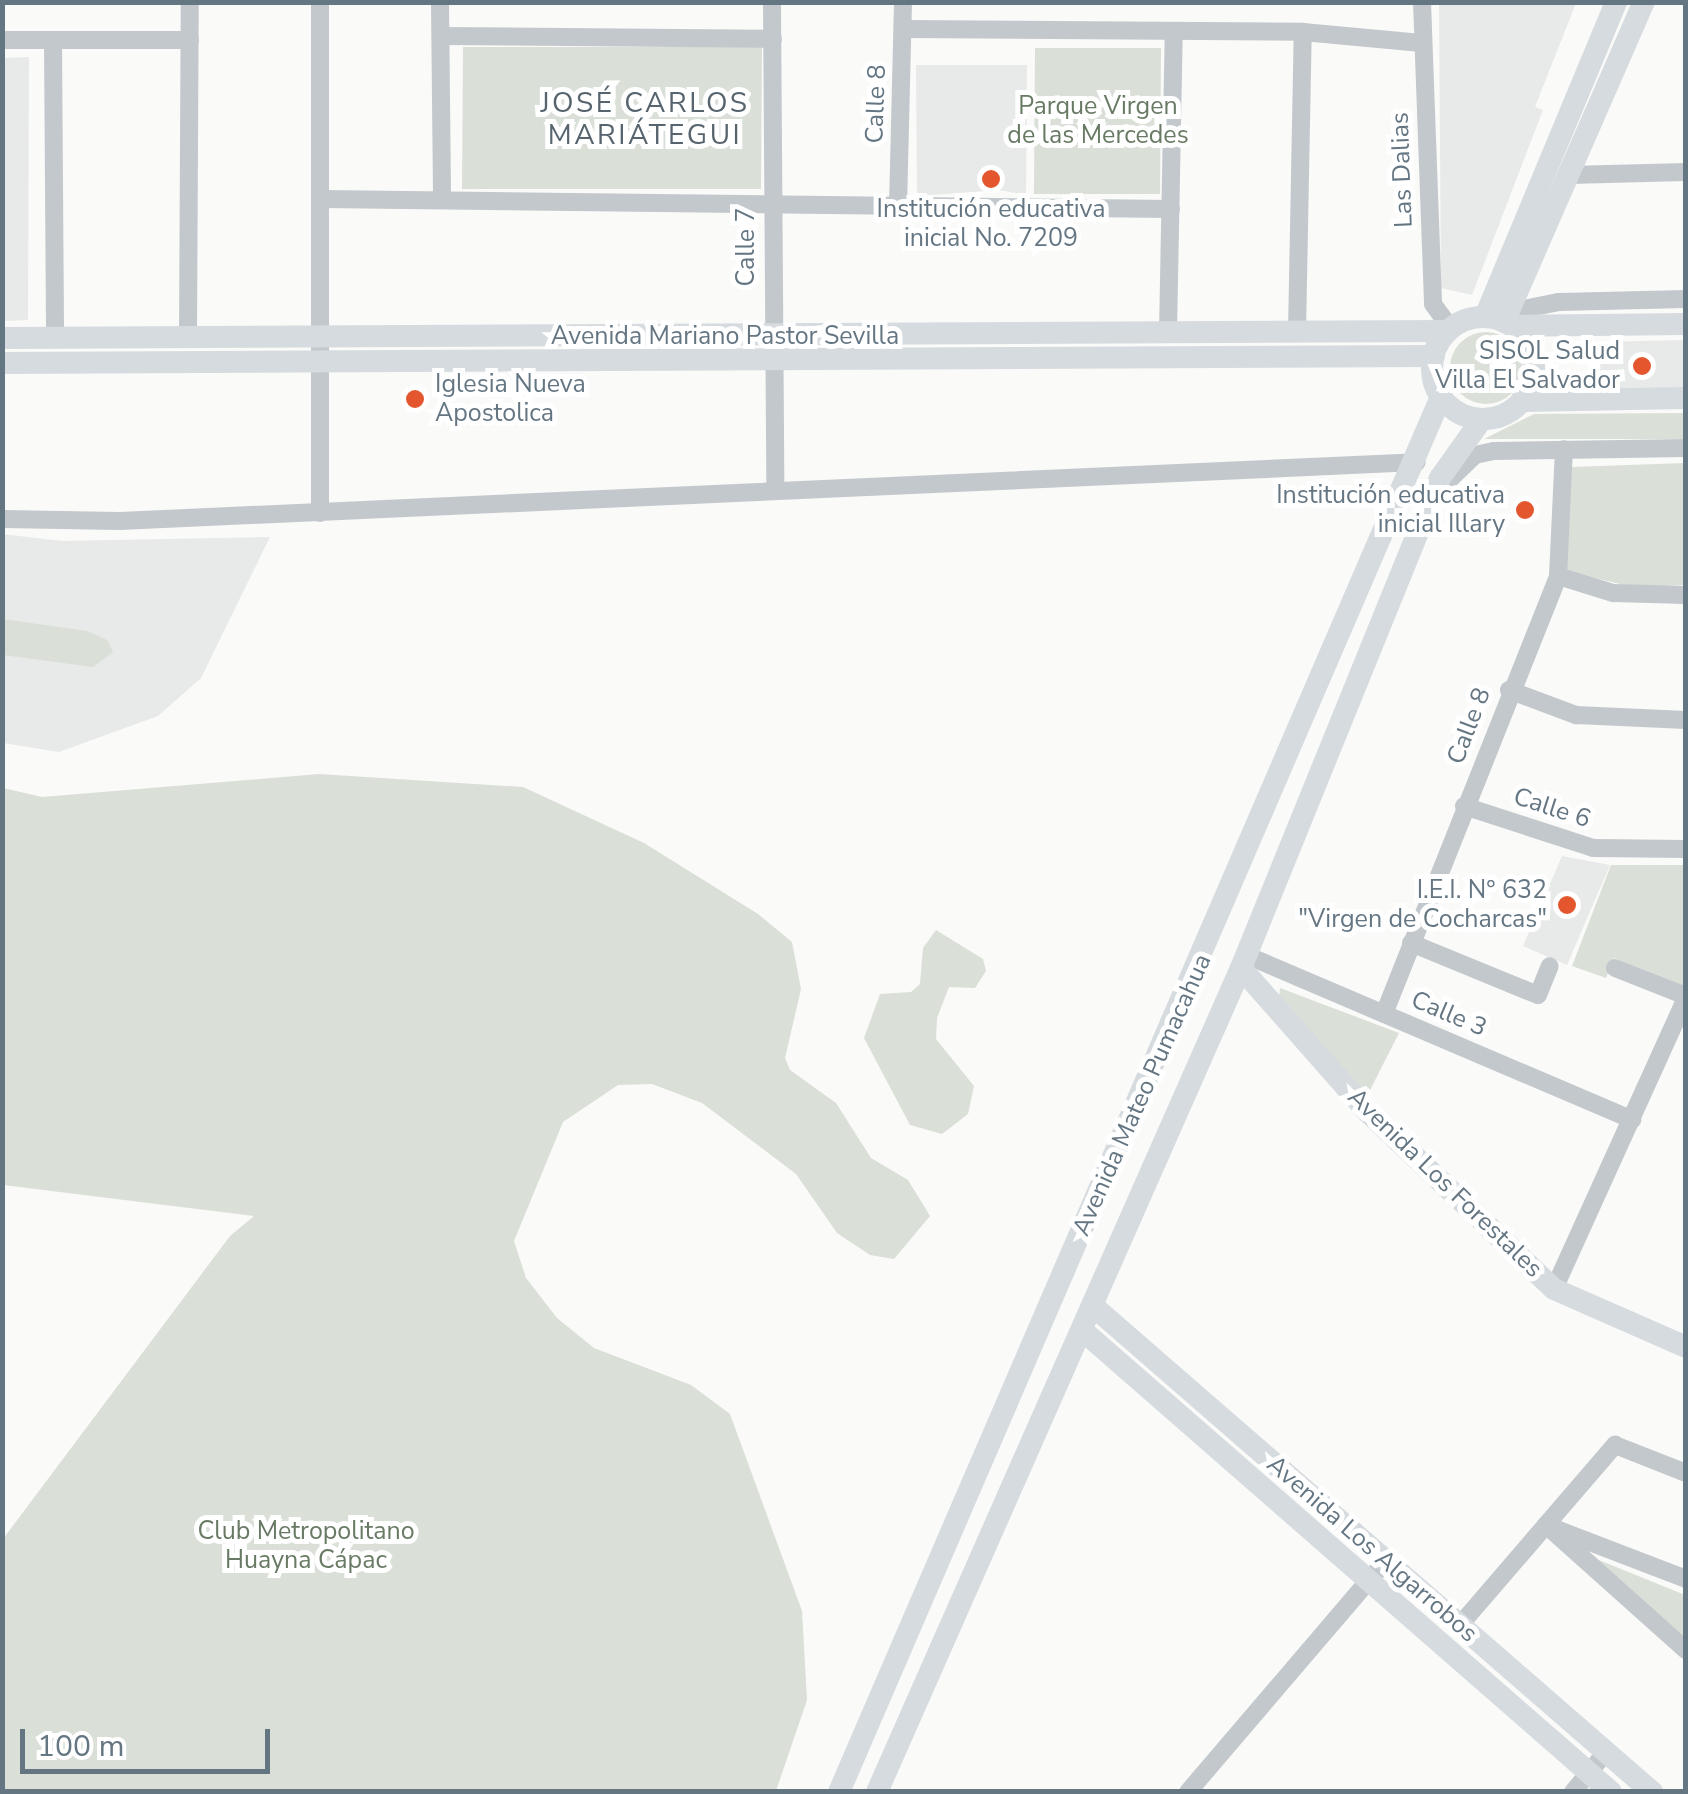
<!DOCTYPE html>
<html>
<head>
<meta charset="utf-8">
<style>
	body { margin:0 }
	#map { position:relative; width:1688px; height:1794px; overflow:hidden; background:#fafaf8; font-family:"Nunito Sans",sans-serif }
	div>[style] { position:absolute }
	.built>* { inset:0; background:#e8e9e9 }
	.green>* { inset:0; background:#dadfd7 }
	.round { border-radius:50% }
	.street>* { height:18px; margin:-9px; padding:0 9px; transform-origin:9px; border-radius:9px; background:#c3c8cc }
	.secondary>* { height:22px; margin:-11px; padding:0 11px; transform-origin:11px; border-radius:11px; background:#d6dbdf }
	.secondary>.ring { margin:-11px; padding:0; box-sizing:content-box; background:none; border:22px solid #d6dbdf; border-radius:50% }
	.dots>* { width:28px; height:28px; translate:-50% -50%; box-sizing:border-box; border:5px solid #fff; border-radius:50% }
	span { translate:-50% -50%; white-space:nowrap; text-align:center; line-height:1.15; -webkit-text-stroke:10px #fff; paint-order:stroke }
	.street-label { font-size:25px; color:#657683 }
	.park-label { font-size:25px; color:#687a64 }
	.poi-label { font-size:25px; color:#657683 }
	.right { translate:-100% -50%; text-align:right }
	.left { translate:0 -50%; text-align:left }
	.neighbourhood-label { font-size:28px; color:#57646e; letter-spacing:2.5px }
	.frame { position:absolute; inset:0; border:5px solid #657683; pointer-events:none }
	.scale { position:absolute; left:20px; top:1729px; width:250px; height:45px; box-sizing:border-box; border:5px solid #657683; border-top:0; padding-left:12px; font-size:30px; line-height:35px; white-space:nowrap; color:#657683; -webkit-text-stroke:8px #fff; paint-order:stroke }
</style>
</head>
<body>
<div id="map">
	<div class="built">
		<i style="clip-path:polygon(1439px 3px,1576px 3px,1535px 107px,1543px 110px,1472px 295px,1441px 288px)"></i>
		<i style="clip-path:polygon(29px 57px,28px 320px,3px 321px,3px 58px)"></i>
		<i style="clip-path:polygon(916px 65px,1027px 65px,1026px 195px,999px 190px,917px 196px)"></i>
		<i style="clip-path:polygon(1685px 340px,1685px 390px,1597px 392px,1598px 342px)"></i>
		<i style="clip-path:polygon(2px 534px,62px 541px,270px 537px,201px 678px,158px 716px,59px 752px,3px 743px)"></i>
		<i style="clip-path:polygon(1562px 856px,1610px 865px,1567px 965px,1523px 946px)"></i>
	</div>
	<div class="green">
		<i style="clip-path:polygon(463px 47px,762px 47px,761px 189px,462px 189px)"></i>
		<i style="clip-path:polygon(1035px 48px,1161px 48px,1160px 194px,1034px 194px)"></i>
		<i class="round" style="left:1450px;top:332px;width:72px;height:72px"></i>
		<i style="clip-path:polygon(1685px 413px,1685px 439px,1484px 439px,1534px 414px)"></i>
		<i style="clip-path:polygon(1685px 463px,1685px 585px,1633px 587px,1565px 571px,1572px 467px)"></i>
		<i style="clip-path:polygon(3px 619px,87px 631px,107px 640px,113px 652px,93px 667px,3px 655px)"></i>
		<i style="clip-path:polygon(319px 774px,523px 787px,644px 843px,758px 914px,792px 942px,801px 989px,785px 1058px,790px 1070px,836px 1103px,871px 1158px,908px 1180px,930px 1216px,894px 1259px,870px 1255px,837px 1233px,796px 1174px,702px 1103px,652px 1084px,618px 1085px,563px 1122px,514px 1241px,526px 1278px,557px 1318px,594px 1348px,691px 1385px,730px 1414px,802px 1611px,807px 1700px,776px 1791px,3px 1791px,3px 1539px,230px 1236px,254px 1216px,3px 1185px,3px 788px,42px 797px)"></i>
		<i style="clip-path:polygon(1611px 865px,1685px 865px,1685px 986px,1614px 958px,1606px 978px,1572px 966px)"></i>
		<i style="clip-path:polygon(936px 930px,983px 959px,986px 971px,975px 988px,949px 987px,937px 1018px,936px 1039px,974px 1086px,968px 1114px,942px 1134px,910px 1125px,864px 1038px,880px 994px,911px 992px,920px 984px,923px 948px)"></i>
		<i style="clip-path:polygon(1280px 988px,1399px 1033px,1366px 1098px,1279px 998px)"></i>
		<i style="clip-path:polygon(1589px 1556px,1685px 1595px,1686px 1639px)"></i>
	</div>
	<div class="street">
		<i style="left:440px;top:2px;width:198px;rotate:89.4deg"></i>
		<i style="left:772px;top:2px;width:489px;rotate:89.6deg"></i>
		<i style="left:1422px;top:2px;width:302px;rotate:87.9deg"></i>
		<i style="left:1433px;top:304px;width:31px;rotate:54deg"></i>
		<i style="left:903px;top:29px;width:400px;rotate:0.4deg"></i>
		<i style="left:1303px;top:32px;width:119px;rotate:5.3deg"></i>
		<i style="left:441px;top:36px;width:332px;rotate:0.5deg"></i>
		<i style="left:2px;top:40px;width:188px"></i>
		<i style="left:53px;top:40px;width:298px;rotate:89.6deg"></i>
		<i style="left:1569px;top:175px;width:117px;rotate:-1.5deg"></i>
		<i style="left:321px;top:199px;width:850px;rotate:0.67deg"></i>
		<i style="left:898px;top:207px;width:205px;rotate:-88.6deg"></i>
		<i style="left:1507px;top:323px;width:21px;rotate:-41deg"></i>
		<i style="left:1523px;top:309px;width:37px;rotate:-11deg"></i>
		<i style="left:1559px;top:302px;width:127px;rotate:-1.4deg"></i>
		<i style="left:1297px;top:332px;width:300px;rotate:-88.9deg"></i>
		<i style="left:1168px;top:333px;width:302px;rotate:-88.9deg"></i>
		<i style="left:188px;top:337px;width:335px;rotate:-89.7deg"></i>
		<i style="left:1448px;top:481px;width:37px;rotate:-44deg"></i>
		<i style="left:1475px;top:455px;width:19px;rotate:-12deg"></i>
		<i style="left:1494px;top:451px;width:192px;rotate:-0.9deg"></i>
		<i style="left:320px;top:513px;width:511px;rotate:-90deg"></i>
		<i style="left:2px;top:519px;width:118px;rotate:1deg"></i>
		<i style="left:120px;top:521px;width:1298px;rotate:-2.6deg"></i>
		<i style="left:1558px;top:576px;width:58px;rotate:17.2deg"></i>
		<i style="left:1613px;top:593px;width:73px;rotate:1.6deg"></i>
		<i style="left:1509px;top:690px;width:72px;rotate:20.5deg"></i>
		<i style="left:1576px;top:715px;width:110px;rotate:2.6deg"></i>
		<i style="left:1464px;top:806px;width:136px;rotate:18deg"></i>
		<i style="left:1593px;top:848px;width:93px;rotate:0.6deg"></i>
		<i style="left:1411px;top:943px;width:137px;rotate:22.3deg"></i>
		<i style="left:1538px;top:995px;width:31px;rotate:-68deg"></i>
		<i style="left:1246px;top:955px;width:420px;rotate:23.1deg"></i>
		<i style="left:1615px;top:968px;width:76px;rotate:21.5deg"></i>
		<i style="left:1384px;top:1014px;width:471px;rotate:-68.3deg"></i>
		<i style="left:1558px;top:576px;width:127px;rotate:-87.3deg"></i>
		<i style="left:1554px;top:1289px;width:320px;rotate:-65.6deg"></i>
		<i style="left:1546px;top:1525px;width:188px;rotate:41.8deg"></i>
		<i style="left:1556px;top:1529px;width:139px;rotate:21deg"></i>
		<i style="left:1460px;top:1625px;width:238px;rotate:-49.3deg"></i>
		<i style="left:1615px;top:1445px;width:76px;rotate:21.5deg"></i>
		<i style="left:1188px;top:1792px;width:305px;rotate:-49.5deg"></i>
		<i style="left:1573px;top:1792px;width:52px;rotate:-50.5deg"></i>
	</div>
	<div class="secondary">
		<i style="left:1485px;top:317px;width:341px;rotate:-67.4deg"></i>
		<i class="ring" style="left:1432px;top:317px;width:80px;height:80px"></i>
		<i style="left:1504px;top:322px;width:349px;rotate:-66.4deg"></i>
		<i style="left:1513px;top:326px;width:173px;rotate:-0.7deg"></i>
		<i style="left:2px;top:338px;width:1446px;rotate:-0.28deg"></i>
		<i style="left:2px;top:363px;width:1432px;rotate:-0.28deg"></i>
		<i style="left:1521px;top:401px;width:165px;rotate:-1deg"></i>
		<i style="left:1241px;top:968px;width:193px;rotate:48.6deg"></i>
		<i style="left:1369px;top:1113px;width:255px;rotate:43.6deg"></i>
		<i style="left:1554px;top:1289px;width:144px;rotate:23.7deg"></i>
		<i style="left:1093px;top:1306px;width:741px;rotate:41deg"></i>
		<i style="left:1082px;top:1330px;width:702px;rotate:41.13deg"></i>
		<i style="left:839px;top:1792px;width:1519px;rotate:-66.66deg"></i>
		<i style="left:877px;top:1792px;width:901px;rotate:-66.17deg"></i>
		<i style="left:1241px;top:968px;width:529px;rotate:-67.9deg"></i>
		<i style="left:1440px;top:478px;width:72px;rotate:-54.6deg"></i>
	</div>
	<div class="dots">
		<i style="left:991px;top:179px;background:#e4572e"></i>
		<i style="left:1642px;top:366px;background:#e4572e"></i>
		<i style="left:415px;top:399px;background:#e4572e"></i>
		<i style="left:1525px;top:510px;background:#e4572e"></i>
		<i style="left:1567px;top:905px;background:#e4572e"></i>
	</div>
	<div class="street-label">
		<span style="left:876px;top:104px;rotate:-88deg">Calle 8</span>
		<span style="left:1402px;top:170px;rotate:-92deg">Las Dalias</span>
		<span style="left:746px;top:247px;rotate:-90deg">Calle 7</span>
		<span style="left:725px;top:336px">Avenida Mariano Pastor Sevilla</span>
		<span style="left:1469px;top:726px;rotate:-69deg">Calle 8</span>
		<span style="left:1552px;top:808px;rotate:18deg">Calle 6</span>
		<span style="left:1449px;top:1014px;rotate:23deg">Calle 3</span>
		<span style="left:1142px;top:1095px;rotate:-66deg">Avenida Mateo Pumacahua</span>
		<span style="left:1445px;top:1183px;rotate:44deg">Avenida Los Forestales</span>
		<span style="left:1372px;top:1549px;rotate:41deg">Avenida Los Algarrobos</span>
	</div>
	<div class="park-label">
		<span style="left:1098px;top:121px">Parque Virgen<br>de las Mercedes</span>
		<span style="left:306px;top:1546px">Club Metropolitano<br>Huayna Cápac</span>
	</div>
	<div class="poi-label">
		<span style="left:991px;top:224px">Institución educativa<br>inicial No. 7209</span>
		<span class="right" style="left:1620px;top:366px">SISOL Salud<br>Villa El Salvador</span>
		<span class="left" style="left:435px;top:399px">Iglesia Nueva<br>Apostolica</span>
		<span class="right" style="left:1505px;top:510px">Institución educativa<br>inicial Illary</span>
		<span class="right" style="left:1547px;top:905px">I.E.I. N° 632<br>"Virgen de Cocharcas"</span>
	</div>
	<div class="neighbourhood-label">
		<span style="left:645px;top:119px">JOSÉ CARLOS<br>MARIÁTEGUI</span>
	</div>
	<div class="frame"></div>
	<div class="scale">100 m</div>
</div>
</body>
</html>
